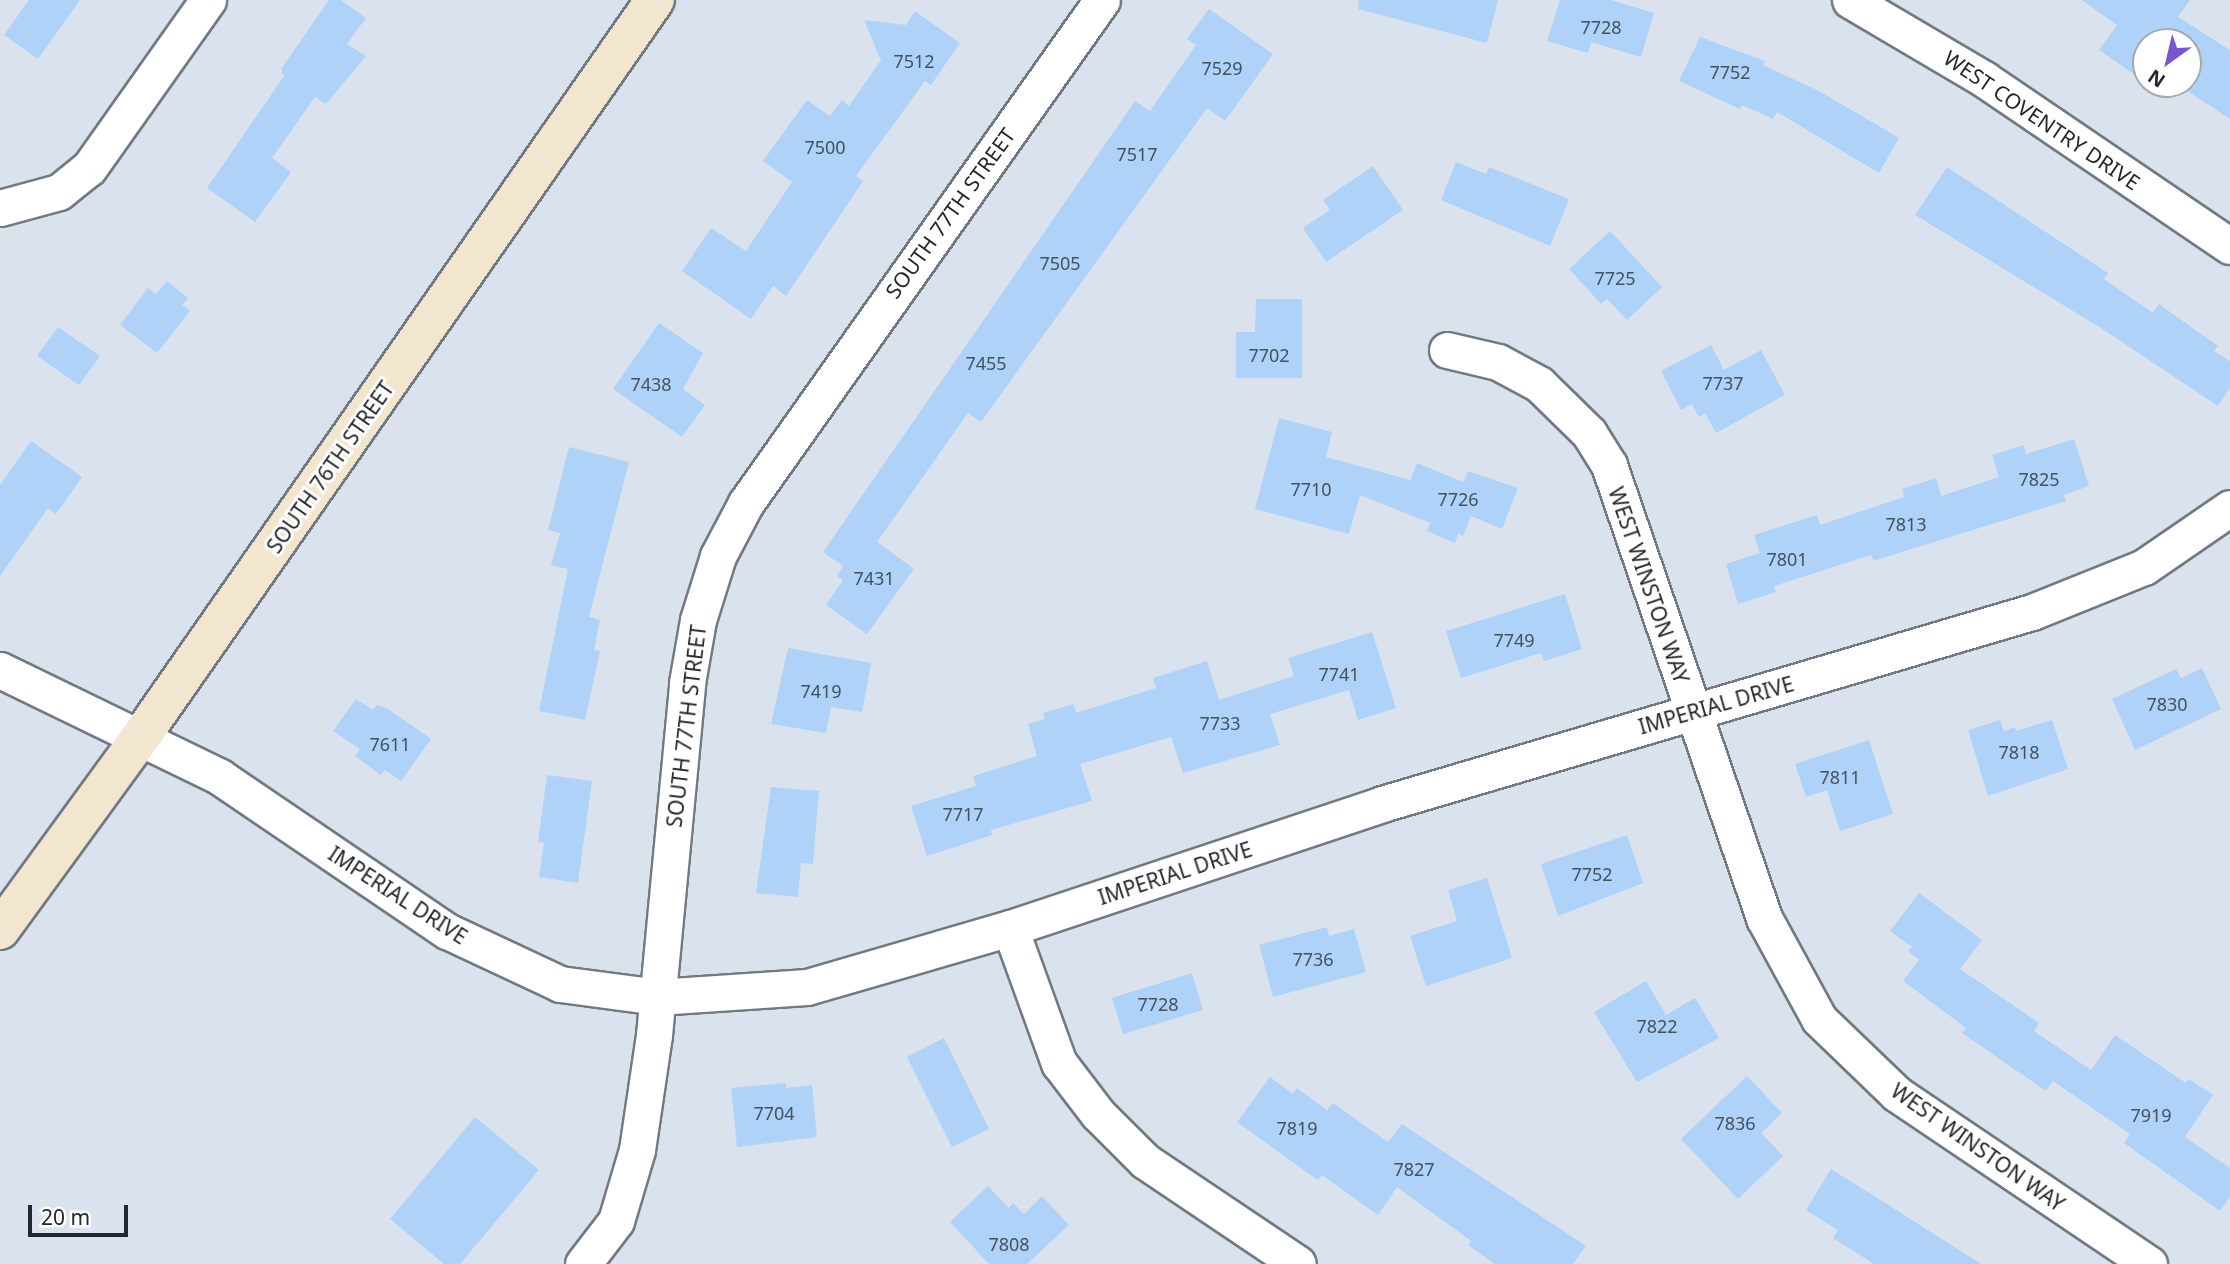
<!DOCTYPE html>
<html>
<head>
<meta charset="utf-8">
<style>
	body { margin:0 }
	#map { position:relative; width:2230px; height:1264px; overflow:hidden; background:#dae3ed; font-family:"Noto Sans",sans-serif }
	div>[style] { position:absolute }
	.building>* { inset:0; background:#afd2f8 }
	.roads { filter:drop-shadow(2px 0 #727982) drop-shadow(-2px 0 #727982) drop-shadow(0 2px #727982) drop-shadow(0 -2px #727982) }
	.street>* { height:35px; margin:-17.5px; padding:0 17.5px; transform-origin:17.5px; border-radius:17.5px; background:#fff }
	.secondary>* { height:38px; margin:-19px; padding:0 19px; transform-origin:19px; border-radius:19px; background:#f2e6cf }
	span { translate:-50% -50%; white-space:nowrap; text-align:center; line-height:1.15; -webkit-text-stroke:6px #fff; paint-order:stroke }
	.number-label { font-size:18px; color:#46515e }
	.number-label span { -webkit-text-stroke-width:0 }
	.street-label { font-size:21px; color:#23262a }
	.north { position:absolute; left:2132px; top:28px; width:70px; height:70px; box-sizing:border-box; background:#fff; border:2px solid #a7a8aa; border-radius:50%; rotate:214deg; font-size:19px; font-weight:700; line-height:28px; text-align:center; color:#23262a }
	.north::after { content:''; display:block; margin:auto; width:24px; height:32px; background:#7956d0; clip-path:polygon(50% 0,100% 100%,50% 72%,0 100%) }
	.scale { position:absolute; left:28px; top:1205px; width:100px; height:32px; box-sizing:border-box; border:4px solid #23262a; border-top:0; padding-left:9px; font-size:21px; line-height:24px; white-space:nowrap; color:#23262a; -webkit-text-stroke:5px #fff; paint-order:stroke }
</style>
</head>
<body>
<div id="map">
	<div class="building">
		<i style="clip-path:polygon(29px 0,80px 0,38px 59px,4px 35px)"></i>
		<i style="clip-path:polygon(329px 0,341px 0,366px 18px,347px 44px,366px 56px,326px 104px,315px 97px,272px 158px,291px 172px,255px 222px,207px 188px,284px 76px,281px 69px)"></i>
		<i style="clip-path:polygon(1359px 0,1498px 0,1487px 43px,1358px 9px)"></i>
		<i style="clip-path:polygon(1560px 0,1611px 0,1654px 13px,1641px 57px,1591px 42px,1588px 53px,1547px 41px)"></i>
		<i style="clip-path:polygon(2082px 0,2190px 0,2178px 17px,2230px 50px,2230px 119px,2177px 84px,2188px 84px,2188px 42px,2146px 42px,2146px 72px,2141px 79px,2099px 50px,2117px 25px)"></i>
		<i style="clip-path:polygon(1209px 9px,1273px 54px,1225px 121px,1207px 108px,981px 422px,968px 413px,877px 542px,914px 569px,867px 634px,826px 605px,843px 580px,837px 576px,843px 566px,823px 552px,1135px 101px,1150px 111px,1196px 45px,1187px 39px)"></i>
		<i style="clip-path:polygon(915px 11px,960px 43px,931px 85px,925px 81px,856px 176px,863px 181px,786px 296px,773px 286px,751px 319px,682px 271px,711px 228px,746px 251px,792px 182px,763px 161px,807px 100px,830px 116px,842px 100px,849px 106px,881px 60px,864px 20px,906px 25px)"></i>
		<i style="clip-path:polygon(1700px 37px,1765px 61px,1763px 65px,1819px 91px,1899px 138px,1879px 173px,1777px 112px,1773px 119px,1742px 105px,1740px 109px,1679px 81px)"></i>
		<i style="clip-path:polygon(1456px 162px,1486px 174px,1489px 167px,1569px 199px,1550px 246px,1441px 200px)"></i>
		<i style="clip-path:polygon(1373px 166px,1403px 210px,1326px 262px,1303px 228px,1330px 210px,1323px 200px)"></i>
		<i style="clip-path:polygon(1947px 167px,2108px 273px,2104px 279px,2153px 313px,2159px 304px,2218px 346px,2214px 351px,2230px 361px,2230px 388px,2218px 406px,2101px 328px,1915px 215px)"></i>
		<i style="clip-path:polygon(1610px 231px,1662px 287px,1627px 320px,1607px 299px,1601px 304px,1569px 269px)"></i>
		<i style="clip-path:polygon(167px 281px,188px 298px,182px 305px,190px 311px,157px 353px,120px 325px,148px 288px,156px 294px)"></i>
		<i style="clip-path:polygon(1256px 299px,1302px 299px,1302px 378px,1236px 378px,1236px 332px,1255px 332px)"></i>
		<i style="clip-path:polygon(659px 323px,703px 353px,683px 389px,705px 405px,682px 437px,613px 389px)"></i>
		<i style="clip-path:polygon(58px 327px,100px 356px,79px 385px,37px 356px)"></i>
		<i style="clip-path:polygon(1711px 345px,1724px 370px,1761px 350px,1785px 395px,1716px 433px,1705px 413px,1699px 417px,1692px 404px,1681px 410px,1661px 371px)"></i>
		<i style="clip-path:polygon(1279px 418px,1332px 432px,1326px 457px,1410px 480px,1417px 463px,1463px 482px,1468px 471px,1518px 488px,1502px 529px,1471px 516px,1463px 536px,1458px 534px,1455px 543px,1427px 531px,1430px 523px,1360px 495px,1349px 534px,1255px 509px)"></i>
		<i style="clip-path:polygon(2074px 439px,2089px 486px,2064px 495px,2066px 501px,1873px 561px,1871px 555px,1774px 586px,1776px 592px,1738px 604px,1726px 564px,1760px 553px,1754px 535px,1817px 515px,1820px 525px,1904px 497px,1902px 489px,1936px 478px,1941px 496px,1999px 477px,1992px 455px,2024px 445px,2026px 454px)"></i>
		<i style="clip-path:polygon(31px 441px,82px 477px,56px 514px,48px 508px,0 576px,0 485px)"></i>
		<i style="clip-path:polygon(569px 447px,629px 462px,589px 617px,600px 620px,594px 650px,600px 651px,585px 720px,539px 711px,568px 569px,551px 565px,560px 533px,548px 530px)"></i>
		<i style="clip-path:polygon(1565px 594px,1582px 649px,1544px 661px,1541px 653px,1461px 678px,1446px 631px)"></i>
		<i style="clip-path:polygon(1372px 632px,1396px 708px,1358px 720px,1349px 690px,1270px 714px,1280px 745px,1183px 773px,1171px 737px,1080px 764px,1092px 801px,991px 830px,992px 835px,927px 856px,911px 806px,976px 786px,973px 776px,1037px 756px,1028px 724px,1045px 719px,1043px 713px,1074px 704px,1076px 713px,1156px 688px,1153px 678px,1207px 661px,1219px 700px,1294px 676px,1288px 658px)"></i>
		<i style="clip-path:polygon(788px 648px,871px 663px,862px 712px,831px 707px,826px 733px,771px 724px)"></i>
		<i style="clip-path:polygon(2202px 668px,2221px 709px,2135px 750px,2112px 699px,2176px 669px,2181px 678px)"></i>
		<i style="clip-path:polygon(356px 699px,373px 710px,377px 705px,388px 709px,431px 739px,401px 781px,385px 770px,381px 775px,355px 756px,360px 749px,333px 731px)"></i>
		<i style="clip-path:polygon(2000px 720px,2004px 731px,2015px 727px,2016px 731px,2052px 720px,2068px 769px,1988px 796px,1968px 730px)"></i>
		<i style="clip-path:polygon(1869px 740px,1893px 814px,1840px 831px,1827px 790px,1806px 797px,1795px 764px)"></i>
		<i style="clip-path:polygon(547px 775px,592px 781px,578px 883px,539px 877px,544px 843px,538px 842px)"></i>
		<i style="clip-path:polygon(771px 787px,819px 791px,813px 864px,801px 863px,798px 897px,756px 893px)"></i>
		<i style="clip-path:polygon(1627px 835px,1643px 883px,1558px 916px,1541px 864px)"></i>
		<i style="clip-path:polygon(1487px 878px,1512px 958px,1426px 986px,1410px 936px,1457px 921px,1448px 890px)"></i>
		<i style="clip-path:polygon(1919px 893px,1982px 940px,1960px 969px,2039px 1023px,2034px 1031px,2091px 1070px,2115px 1035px,2186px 1083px,2189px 1079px,2213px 1095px,2185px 1137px,2230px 1168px,2230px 1197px,2220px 1211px,2124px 1143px,2130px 1134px,2053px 1081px,2046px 1091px,1962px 1033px,1966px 1028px,1903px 981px,1919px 960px,1908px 951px,1912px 947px,1890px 931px)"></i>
		<i style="clip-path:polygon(1327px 927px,1329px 936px,1354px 929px,1366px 972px,1273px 997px,1259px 945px)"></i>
		<i style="clip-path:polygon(1192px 973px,1203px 1010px,1123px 1034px,1112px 998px)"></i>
		<i style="clip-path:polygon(1646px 981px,1666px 1015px,1695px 998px,1719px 1038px,1637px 1082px,1594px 1012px)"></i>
		<i style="clip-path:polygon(944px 1038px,989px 1129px,952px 1147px,907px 1057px)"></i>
		<i style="clip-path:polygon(1747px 1076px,1782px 1113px,1761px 1133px,1783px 1156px,1738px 1199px,1681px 1139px)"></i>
		<i style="clip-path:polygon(1270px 1077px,1293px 1094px,1297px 1088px,1327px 1110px,1333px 1103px,1388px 1142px,1402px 1124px,1586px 1246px,1573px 1264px,1495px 1264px,1468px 1245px,1471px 1241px,1397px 1187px,1378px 1215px,1322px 1175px,1318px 1180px,1237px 1122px)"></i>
		<i style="clip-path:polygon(786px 1083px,786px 1088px,812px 1085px,817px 1137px,737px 1147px,731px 1088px)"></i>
		<i style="clip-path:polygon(475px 1117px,539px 1170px,460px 1264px,444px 1264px,390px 1219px)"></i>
		<i style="clip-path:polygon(1831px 1169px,1901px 1213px,1981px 1264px,1874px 1264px,1833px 1238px,1838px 1230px,1806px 1210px)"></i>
		<i style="clip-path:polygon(988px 1186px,1009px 1208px,1013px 1203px,1024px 1214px,1042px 1196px,1069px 1225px,1027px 1264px,989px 1264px,950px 1222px)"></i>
	</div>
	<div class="roads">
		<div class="street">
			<i style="left:1850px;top:0;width:156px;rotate:30.5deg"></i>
			<i style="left:1984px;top:79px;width:297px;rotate:34.2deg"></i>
			<i style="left:0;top:208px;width:61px;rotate:-15.2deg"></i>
			<i style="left:59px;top:192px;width:38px;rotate:-39deg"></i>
			<i style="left:89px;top:168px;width:206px;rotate:-54.7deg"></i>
			<i style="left:1447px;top:350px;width:52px;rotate:13.2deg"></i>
			<i style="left:1498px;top:362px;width:47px;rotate:28.2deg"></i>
			<i style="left:1539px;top:384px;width:70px;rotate:44.4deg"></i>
			<i style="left:1589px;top:433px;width:38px;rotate:58deg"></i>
			<i style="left:1609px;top:465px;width:479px;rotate:71.1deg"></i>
			<i style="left:1764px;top:918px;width:115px;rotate:61.4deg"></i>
			<i style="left:1819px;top:1019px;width:108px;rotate:43.9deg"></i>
			<i style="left:1897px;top:1094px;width:304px;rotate:34deg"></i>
			<i style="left:0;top:670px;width:245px;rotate:25.9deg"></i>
			<i style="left:220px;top:777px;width:274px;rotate:34.2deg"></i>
			<i style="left:447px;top:931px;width:125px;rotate:25.1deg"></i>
			<i style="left:560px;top:984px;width:98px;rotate:7.6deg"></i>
			<i style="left:657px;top:997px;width:150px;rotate:-3.8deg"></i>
			<i style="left:807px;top:987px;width:211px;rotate:-16.2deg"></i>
			<i style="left:1010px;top:928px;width:392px;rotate:-18.4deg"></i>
			<i style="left:1382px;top:804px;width:678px;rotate:-16.46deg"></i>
			<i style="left:2032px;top:612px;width:121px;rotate:-21.9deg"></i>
			<i style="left:2144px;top:567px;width:104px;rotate:-34.5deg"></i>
			<i style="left:1010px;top:928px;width:144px;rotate:70.1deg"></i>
			<i style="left:1059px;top:1063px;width:64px;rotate:52.6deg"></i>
			<i style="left:1098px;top:1114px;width:66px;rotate:45deg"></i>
			<i style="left:1145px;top:1161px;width:184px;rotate:33.9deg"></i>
			<i style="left:583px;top:1264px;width:54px;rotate:-52.5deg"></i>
			<i style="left:616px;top:1221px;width:74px;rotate:-73.5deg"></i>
			<i style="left:637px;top:1150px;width:116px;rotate:-81.6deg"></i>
			<i style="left:654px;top:1035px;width:354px;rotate:-84.6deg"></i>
			<i style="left:687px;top:683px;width:64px;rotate:-80.1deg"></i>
			<i style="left:698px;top:620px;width:67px;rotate:-72.6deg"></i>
			<i style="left:718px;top:556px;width:60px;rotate:-62.2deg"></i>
			<i style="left:746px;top:503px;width:616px;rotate:-54.71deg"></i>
		</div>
		<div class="secondary">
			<i style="left:0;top:930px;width:241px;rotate:-53.9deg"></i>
			<i style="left:142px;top:735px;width:896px;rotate:-55.09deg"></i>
		</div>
	</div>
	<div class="number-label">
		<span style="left:1601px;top:27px">7728</span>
		<span style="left:914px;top:61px">7512</span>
		<span style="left:1222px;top:68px">7529</span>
		<span style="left:1730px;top:72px">7752</span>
		<span style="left:825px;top:147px">7500</span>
		<span style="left:1137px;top:154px">7517</span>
		<span style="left:1060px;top:263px">7505</span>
		<span style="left:1615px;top:278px">7725</span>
		<span style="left:1269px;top:355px">7702</span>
		<span style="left:986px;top:363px">7455</span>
		<span style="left:1723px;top:383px">7737</span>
		<span style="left:651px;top:384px">7438</span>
		<span style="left:2039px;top:479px">7825</span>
		<span style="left:1311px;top:489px">7710</span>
		<span style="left:1458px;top:499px">7726</span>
		<span style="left:1906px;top:524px">7813</span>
		<span style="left:1787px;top:559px">7801</span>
		<span style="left:874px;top:578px">7431</span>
		<span style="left:1514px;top:640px">7749</span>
		<span style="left:1339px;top:674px">7741</span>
		<span style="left:821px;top:691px">7419</span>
		<span style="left:2167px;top:704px">7830</span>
		<span style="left:1220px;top:723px">7733</span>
		<span style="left:390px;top:744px">7611</span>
		<span style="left:2019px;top:752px">7818</span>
		<span style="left:1840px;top:777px">7811</span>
		<span style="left:963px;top:814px">7717</span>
		<span style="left:1592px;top:874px">7752</span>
		<span style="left:1313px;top:959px">7736</span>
		<span style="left:1158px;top:1004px">7728</span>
		<span style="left:1657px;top:1026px">7822</span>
		<span style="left:774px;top:1113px">7704</span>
		<span style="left:2151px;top:1115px">7919</span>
		<span style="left:1735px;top:1123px">7836</span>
		<span style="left:1297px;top:1128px">7819</span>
		<span style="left:1414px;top:1169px">7827</span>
		<span style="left:1009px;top:1244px">7808</span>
	</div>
	<div class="street-label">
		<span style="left:2042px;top:120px;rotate:34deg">WEST COVENTRY DRIVE</span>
		<span style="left:950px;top:213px;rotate:-54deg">SOUTH 77TH STREET</span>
		<span style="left:330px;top:467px;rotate:-55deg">SOUTH 76TH STREET</span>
		<span style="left:1649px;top:585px;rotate:71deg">WEST WINSTON WAY</span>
		<span style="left:1716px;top:705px;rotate:-16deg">IMPERIAL DRIVE</span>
		<span style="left:686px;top:726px;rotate:-83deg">SOUTH 77TH STREET</span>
		<span style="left:1175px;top:873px;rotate:-18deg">IMPERIAL DRIVE</span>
		<span style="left:398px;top:895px;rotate:33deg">IMPERIAL DRIVE</span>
		<span style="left:1978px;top:1147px;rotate:35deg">WEST WINSTON WAY</span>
	</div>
	<div class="north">N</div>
	<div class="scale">20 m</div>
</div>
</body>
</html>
